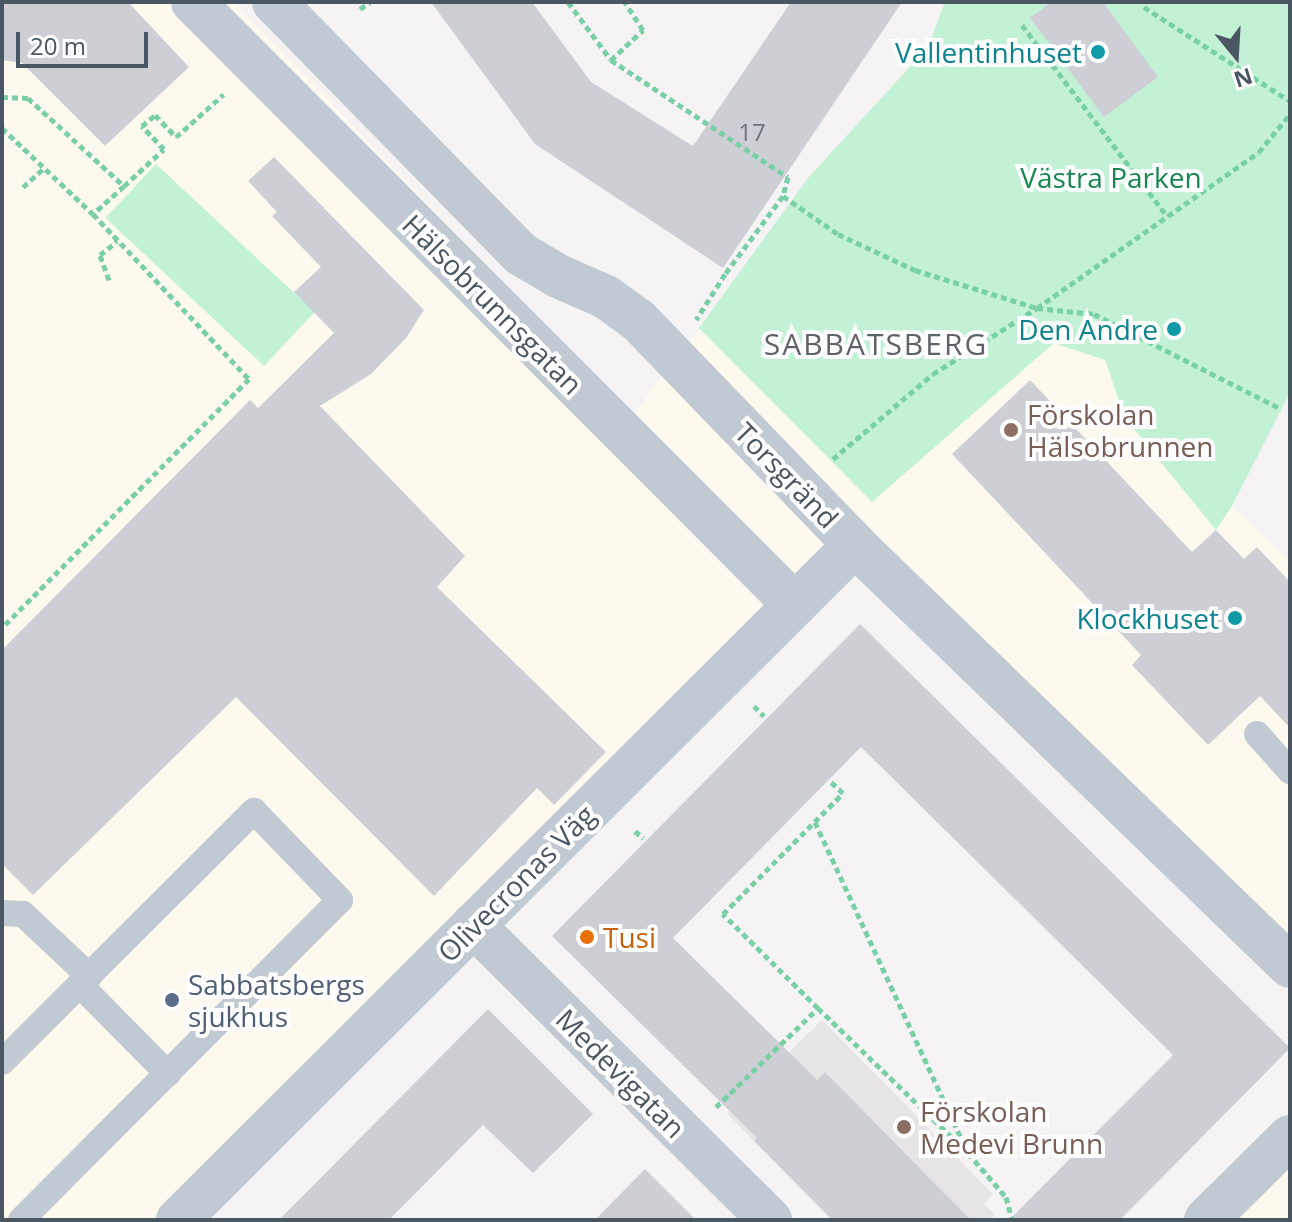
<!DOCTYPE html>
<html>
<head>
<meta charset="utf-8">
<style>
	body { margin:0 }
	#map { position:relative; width:1292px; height:1222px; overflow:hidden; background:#f5f3f3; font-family:"Open Sans",sans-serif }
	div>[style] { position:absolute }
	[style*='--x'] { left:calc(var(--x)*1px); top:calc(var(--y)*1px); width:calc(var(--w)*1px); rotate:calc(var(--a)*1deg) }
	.commercial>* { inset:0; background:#fdf9ef }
	.education>* { inset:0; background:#e6e4e5 }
	.green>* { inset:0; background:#c3f1d5; transform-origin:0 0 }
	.building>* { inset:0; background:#cdcfd5 }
	.path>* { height:5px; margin-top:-2.5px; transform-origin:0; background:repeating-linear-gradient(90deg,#7ad0a6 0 6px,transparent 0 10px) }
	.lane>* { height:26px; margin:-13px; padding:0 13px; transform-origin:13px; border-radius:13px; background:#c1cad2 }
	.street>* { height:44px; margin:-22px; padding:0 22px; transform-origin:22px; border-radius:22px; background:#c1cad2 }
	.dots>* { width:22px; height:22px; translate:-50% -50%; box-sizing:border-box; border:4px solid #fff; border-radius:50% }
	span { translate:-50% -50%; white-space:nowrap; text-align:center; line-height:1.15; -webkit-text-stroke:8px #fff; paint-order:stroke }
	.number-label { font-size:24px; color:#6b747e }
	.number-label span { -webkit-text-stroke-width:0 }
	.culture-label { font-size:28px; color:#0d838f }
	.right { translate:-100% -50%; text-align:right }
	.park-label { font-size:28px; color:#17864f }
	.street-label { font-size:28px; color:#4a5661 }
	.education-label { font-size:28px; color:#785e54 }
	.left { translate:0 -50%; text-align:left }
	.food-label { font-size:28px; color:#c56008 }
	.service-label { font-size:28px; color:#4e5e75 }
	.neighbourhood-label { font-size:30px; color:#5f6368; letter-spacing:2px }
	.frame { position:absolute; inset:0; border:4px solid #4a5661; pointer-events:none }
	.north { position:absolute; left:1196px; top:16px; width:80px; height:80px; -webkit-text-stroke:6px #fff; paint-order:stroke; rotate:162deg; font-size:22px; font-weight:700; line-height:32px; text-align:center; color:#4a5661 }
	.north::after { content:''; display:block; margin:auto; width:28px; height:36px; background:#4a5661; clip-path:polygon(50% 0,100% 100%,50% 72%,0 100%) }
	.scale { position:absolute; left:16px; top:32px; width:132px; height:36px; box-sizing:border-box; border:4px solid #4a5661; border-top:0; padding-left:10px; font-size:24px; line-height:28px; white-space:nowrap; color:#4a5661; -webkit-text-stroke:6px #fff; paint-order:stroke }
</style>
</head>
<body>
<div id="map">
	<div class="commercial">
		<i style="clip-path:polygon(2px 2px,233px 2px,633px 415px,699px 328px,872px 502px,1054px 343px,1105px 360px,1125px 418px,1215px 529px,1232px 506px,1290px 561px,1290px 961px,853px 542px,180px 1220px,2px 1220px)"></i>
		<i style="clip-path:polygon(1290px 1140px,1290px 1220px,1211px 1220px)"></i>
	</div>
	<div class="education">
		<i style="clip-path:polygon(822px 1020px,993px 1194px,984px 1204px,995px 1215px,990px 1220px,971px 1220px,825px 1072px,754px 1141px,727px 1113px)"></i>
	</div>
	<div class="green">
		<i style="clip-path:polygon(945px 2px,1290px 2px,1290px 392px,1232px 506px,1216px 530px,1125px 418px,1105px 360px,1054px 343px,872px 502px,699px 328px,808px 178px,928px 47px)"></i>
		<i style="left:156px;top:164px;width:217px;height:74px;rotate:43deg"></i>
	</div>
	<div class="building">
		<i style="clip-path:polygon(2px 2px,128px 2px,189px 67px,105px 146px,22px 63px,2px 60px)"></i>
		<i style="clip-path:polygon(431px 2px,532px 2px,591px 82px,693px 146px,791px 2px,902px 2px,723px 268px,535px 144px)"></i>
		<i style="clip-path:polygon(1051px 2px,1103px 2px,1158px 77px,1104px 117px,1030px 18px)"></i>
		<i style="clip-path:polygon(274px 157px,424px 310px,406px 338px,371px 374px,320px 406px,465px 556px,437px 587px,606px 752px,554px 805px,537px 788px,434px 896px,236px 697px,33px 895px,2px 864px,2px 650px,250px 400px,258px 408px,334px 333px,294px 292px,321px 267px,272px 216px,277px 212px,248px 181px)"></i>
		<i style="clip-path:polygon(1030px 380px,1192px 552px,1216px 530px,1244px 559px,1257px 547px,1290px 582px,1290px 728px,1260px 696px,1208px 745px,1132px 665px,1141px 655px,952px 454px)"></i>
		<i style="clip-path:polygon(860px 624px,1290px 1048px,1120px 1220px,1009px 1220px,1173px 1055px,861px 747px,673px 938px,817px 1080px,825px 1072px,971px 1220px,832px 1220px,754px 1141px,757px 1138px,552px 936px)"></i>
		<i style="clip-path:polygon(488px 1009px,593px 1114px,533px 1173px,483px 1125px,389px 1220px,279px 1220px)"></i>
		<i style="clip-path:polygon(645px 1169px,696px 1220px,595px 1220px)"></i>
	</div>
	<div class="path">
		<i style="--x:568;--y:2;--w:72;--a:53.4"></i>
		<i style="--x:611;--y:60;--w:212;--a:33.5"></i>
		<i style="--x:788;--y:177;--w:20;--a:105"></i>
		<i style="--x:783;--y:196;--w:97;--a:126.6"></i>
		<i style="--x:725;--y:274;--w:54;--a:122.2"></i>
		<i style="--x:1144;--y:7;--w:174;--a:32.8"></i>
		<i style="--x:360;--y:9;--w:12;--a:-35"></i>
		<i style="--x:1022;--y:25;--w:240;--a:52.8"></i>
		<i style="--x:611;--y:60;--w:44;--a:-43.2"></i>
		<i style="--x:643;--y:30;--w:33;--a:-123"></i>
		<i style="--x:2;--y:97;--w:26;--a:2"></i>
		<i style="--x:28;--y:98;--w:130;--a:42.5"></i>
		<i style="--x:124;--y:186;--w:42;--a:137.9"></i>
		<i style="--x:93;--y:214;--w:227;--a:46.6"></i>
		<i style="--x:249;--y:379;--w:351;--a:134.8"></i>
		<i style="--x:2;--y:128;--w:125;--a:43.4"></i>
		<i style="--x:124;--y:186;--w:54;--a:-42.8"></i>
		<i style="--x:164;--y:149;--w:32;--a:-134"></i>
		<i style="--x:142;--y:126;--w:17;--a:-40"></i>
		<i style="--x:155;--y:115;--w:30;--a:46"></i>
		<i style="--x:176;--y:137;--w:64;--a:-41.9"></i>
		<i style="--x:23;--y:187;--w:28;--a:-42"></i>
		<i style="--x:783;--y:196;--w:67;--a:34.6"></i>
		<i style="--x:838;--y:234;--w:85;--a:25.1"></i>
		<i style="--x:915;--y:270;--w:128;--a:17.3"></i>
		<i style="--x:1037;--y:308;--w:57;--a:6"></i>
		<i style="--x:1094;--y:314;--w:210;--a:26.9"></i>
		<i style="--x:109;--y:280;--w:27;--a:-110"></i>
		<i style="--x:100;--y:255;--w:22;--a:-39"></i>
		<i style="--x:833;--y:459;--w:131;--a:-40.4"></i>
		<i style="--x:933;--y:374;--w:123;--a:-32.4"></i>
		<i style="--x:1037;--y:308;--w:271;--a:-35.1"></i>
		<i style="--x:1259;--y:152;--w:49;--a:-50.8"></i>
		<i style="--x:754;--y:706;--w:14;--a:45"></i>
		<i style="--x:815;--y:822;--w:365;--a:65.2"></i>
		<i style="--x:968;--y:1153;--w:58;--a:49.2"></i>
		<i style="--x:1006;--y:1197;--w:24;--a:75"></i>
		<i style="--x:635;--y:831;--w:11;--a:41"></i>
		<i style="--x:818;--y:1008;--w:203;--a:44"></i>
		<i style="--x:716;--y:1107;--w:142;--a:-44.1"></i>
		<i style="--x:818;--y:1008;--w:134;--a:-135.3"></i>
		<i style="--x:723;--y:914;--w:170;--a:-45.2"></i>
		<i style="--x:843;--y:793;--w:16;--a:-137"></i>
	</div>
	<div class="lane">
		<i style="--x:1257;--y:734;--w:50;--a:48.3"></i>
		<i style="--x:2;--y:913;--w:21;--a:3"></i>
		<i style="--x:23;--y:914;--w:91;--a:43.2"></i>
		<i style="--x:80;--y:985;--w:125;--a:45.3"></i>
		<i style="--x:2;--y:1062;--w:356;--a:-44.9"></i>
		<i style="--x:254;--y:811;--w:124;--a:46"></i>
		<i style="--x:340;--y:900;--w:452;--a:134.9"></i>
	</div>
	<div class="street">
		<i style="--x:193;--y:2;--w:852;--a:45.05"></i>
		<i style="--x:274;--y:2;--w:353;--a:45.6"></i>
		<i style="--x:521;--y:254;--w:43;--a:30.7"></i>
		<i style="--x:558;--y:276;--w:52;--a:23.6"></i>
		<i style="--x:606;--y:297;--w:39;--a:36"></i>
		<i style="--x:638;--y:320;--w:313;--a:46"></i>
		<i style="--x:855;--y:545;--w:605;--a:44.06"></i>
		<i style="--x:473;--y:925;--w:419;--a:44.8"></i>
		<i style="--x:178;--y:1220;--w:956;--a:-44.92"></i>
		<i style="--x:1206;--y:1220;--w:118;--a:-44.7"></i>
	</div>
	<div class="dots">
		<i style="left:1098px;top:52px;background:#0f9aa8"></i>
		<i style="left:1174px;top:329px;background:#0f9aa8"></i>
		<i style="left:1011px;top:430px;background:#8d6e63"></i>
		<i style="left:1235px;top:618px;background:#0f9aa8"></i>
		<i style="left:587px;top:937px;background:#e8710a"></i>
		<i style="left:172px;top:1000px;background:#5c6f8a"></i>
		<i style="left:904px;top:1127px;background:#8d6e63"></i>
	</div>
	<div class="number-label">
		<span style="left:752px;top:132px">17</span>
	</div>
	<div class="culture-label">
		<span class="right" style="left:1082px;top:52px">Vallentinhuset</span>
		<span class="right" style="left:1158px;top:329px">Den Andre</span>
		<span class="right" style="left:1219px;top:618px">Klockhuset</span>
	</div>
	<div class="park-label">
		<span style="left:1111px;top:177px">Västra Parken</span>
	</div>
	<div class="street-label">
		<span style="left:493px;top:304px;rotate:45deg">Hälsobrunnsgatan</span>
		<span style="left:787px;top:475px;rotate:46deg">Torsgränd</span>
		<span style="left:516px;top:883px;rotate:-45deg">Olivecronas Väg</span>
		<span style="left:621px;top:1073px;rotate:45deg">Medevigatan</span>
	</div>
	<div class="education-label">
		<span class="left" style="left:1027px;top:430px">Förskolan<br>Hälsobrunnen</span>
		<span class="left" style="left:920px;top:1127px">Förskolan<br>Medevi Brunn</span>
	</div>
	<div class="food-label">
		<span class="left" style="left:603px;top:937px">Tusi</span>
	</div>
	<div class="service-label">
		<span class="left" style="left:188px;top:1000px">Sabbatsbergs<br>sjukhus</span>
	</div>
	<div class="neighbourhood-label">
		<span style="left:876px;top:344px">SABBATSBERG</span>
	</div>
	<div class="frame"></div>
	<div class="north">N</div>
	<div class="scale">20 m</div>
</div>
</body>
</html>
